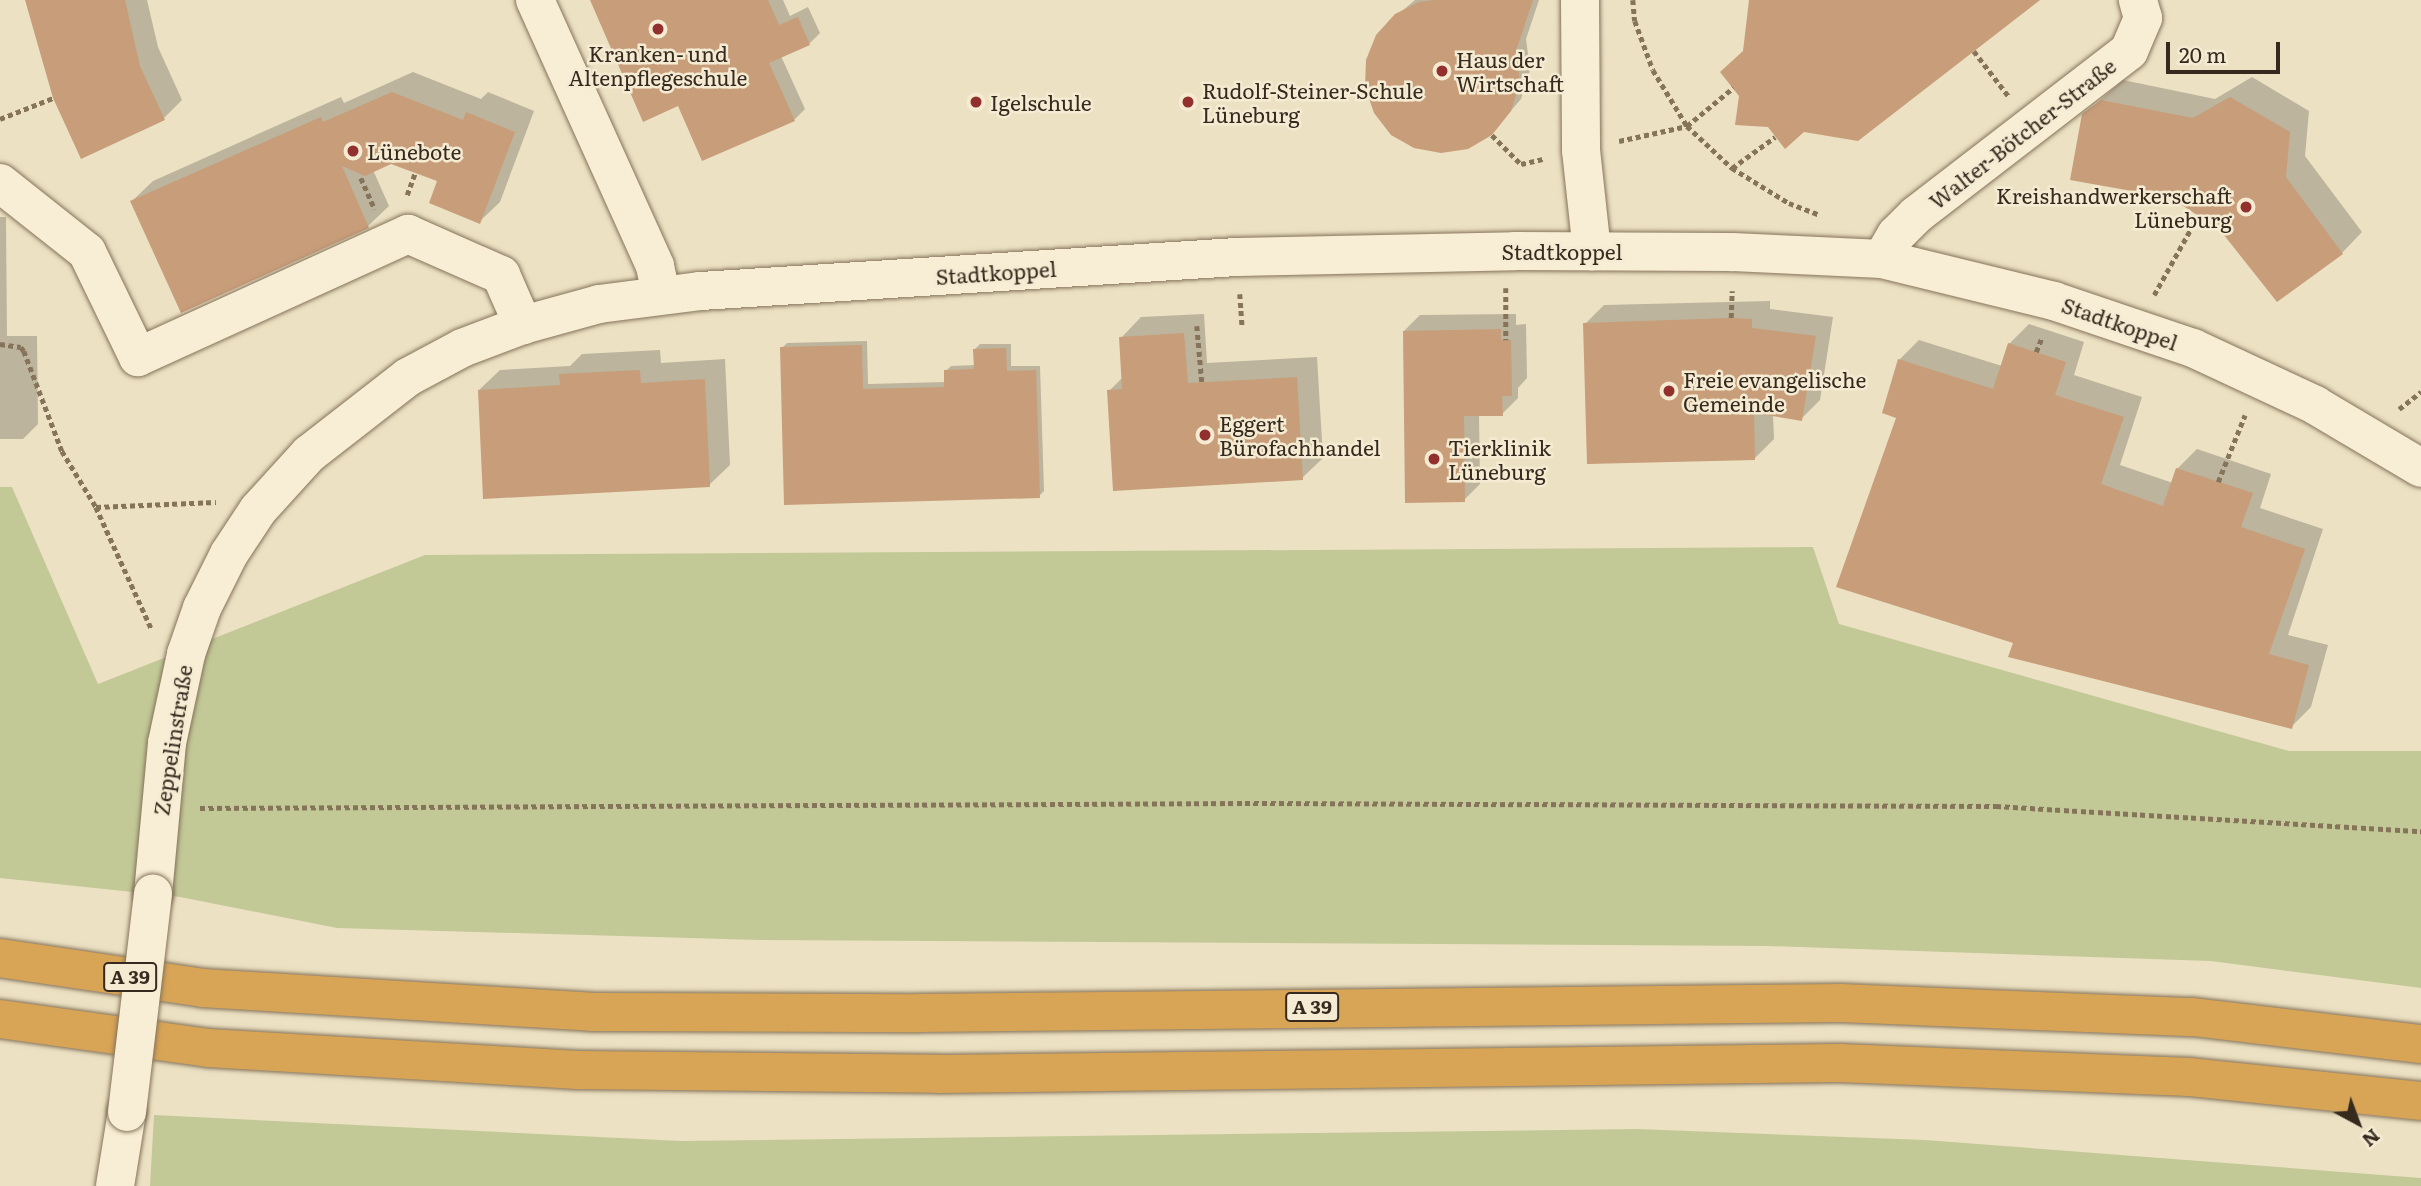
<!DOCTYPE html>
<html>
<head>
<meta charset="utf-8">
<style>
	body { margin:0 }
	#map { position:relative; width:2421px; height:1186px; overflow:hidden; background:#ece1c3; font-family:Literata,serif }
	div>[style] { position:absolute }
	[style*='--x'] { left:calc(var(--x)*1px); top:calc(var(--y)*1px); width:calc(var(--w)*1px); rotate:calc(var(--a)*1deg) }
	.green>* { inset:0; background:#c2c997 }
	.shadow>* { inset:0; background:#0003 }
	.building>* { inset:0; background:#c89d7a }
	.path>* { height:4.5px; margin-top:-2.25px; transform-origin:0; background:repeating-linear-gradient(90deg,#85735a 0 5px,transparent 0 8.5px) }
	.roads { filter:drop-shadow(0 0 2px #85735a) drop-shadow(0 0 2px #85735a) }
	.minor>* { height:38px; margin:-19px; padding:0 19px; transform-origin:19px; border-radius:19px; background:#f7eed5 }
	.highway>* { height:38px; margin:-19px; padding:0 19px; transform-origin:19px; border-radius:19px; background:#d8a456 }
	.bridges { filter:drop-shadow(0 0 2px #85735a) drop-shadow(0 0 2px #85735a) }
	.minor-bridge>* { height:38px; margin:-19px; padding:0 19px; transform-origin:19px; border-radius:19px; background:#f7eed5 }
	.dots>* { width:19px; height:19px; translate:-50% -50%; box-sizing:border-box; border:4px solid #f4ebd2; border-radius:50% }
	span { translate:-50% -50%; white-space:nowrap; text-align:center; line-height:1.15; -webkit-text-stroke:5px #f4ebd2; paint-order:stroke }
	.shield-label span { padding:2px 5px; background:#f4ebd2; border:2px solid; border-radius:5px; -webkit-text-stroke-width:0 }
	.shield-label { font-size:19px; color:#362a1e; font-weight:700 }
	.poi-label { font-size:21px; color:#362a1e }
	.left { translate:0 -50%; text-align:left }
	.right { translate:-100% -50%; text-align:right }
	.street-label { font-size:21px; color:#362a1e }
	.north { position:absolute; left:2323px; top:1088px; width:70px; height:70px; -webkit-text-stroke:5px #f4ebd2; paint-order:stroke; rotate:139deg; font-size:19px; font-weight:700; line-height:28px; text-align:center; color:#362a1e }
	.north::after { content:''; display:block; margin:auto; width:24px; height:32px; background:#362a1e; clip-path:polygon(50% 0,100% 100%,50% 72%,0 100%) }
	.scale { position:absolute; left:2166px; top:42px; width:114px; height:32px; box-sizing:border-box; border:4px solid #362a1e; border-top:0; padding-left:9px; font-size:21px; line-height:24px; white-space:nowrap; color:#362a1e; -webkit-text-stroke:5px #f4ebd2; paint-order:stroke }
</style>
</head>
<body>
<div id="map">
	<div class="green">
		<i style="clip-path:polygon(0 487px,12px 487px,98px 684px,425px 555px,1813px 547px,1839px 624px,2289px 751px,2421px 751px,2421px 988px,2211px 961px,1767px 946px,759px 940px,337px 928px,180px 897px,0 878px)"></i>
		<i style="clip-path:polygon(154px 1115px,681px 1141px,1637px 1129px,1925px 1140px,2421px 1178px,2421px 1186px,150px 1186px)"></i>
	</div>
	<div class="shadow">
		<i style="clip-path:polygon(27px 0,147px 0,158px 47px,182px 100px,164px 118px)"></i>
		<i style="clip-path:polygon(592px 0,783px 0,790px 16px,808px 7px,820px 33px,809px 44px,781px 56px,805px 109px,794px 120px,679px 104px)"></i>
		<i style="clip-path:polygon(1415px 0,1539px 0,1526px 39px,1530px 70px,1521px 99px,1491px 134px,1396px 16px)"></i>
		<i style="clip-path:polygon(413px 72px,481px 99px,488px 92px,534px 111px,500px 202px,479px 222px,440px 180px,391px 162px,373px 170px,389px 206px,368px 226px,132px 201px,153px 181px,341px 97px,344px 103px)"></i>
		<i style="clip-path:polygon(2252px 77px,2309px 111px,2305px 156px,2362px 232px,2342px 253px,2221px 229px,2084px 115px,2123px 80px,2215px 99px)"></i>
		<i style="clip-path:polygon(0 217px,6px 217px,7px 336px,37px 336px,38px 424px,23px 439px,0 439px)"></i>
		<i style="clip-path:polygon(1770px 301px,1770px 309px,1833px 317px,1820px 400px,1801px 419px,1773px 414px,1774px 439px,1755px 458px,1585px 324px,1604px 305px)"></i>
		<i style="clip-path:polygon(1204px 314px,1207px 363px,1317px 357px,1323px 458px,1302px 478px,1109px 391px,1123px 377px,1121px 338px,1141px 317px)"></i>
		<i style="clip-path:polygon(1516px 314px,1516px 325px,1526px 324px,1527px 378px,1518px 388px,1518px 398px,1502px 414px,1479px 414px,1480px 484px,1464px 500px,1404px 331px,1420px 315px)"></i>
		<i style="clip-path:polygon(2029px 324px,2084px 342px,2074px 375px,2142px 397px,2120px 465px,2173px 483px,2177px 469px,2197px 449px,2271px 474px,2260px 508px,2323px 529px,2288px 635px,2328px 645px,2311px 707px,2291px 727px,2015px 642px,1898px 417px,1899px 360px,1919px 340px,2002px 366px,2009px 344px)"></i>
		<i style="clip-path:polygon(867px 341px,868px 384px,946px 382px,946px 371px,951px 366px,976px 365px,975px 349px,980px 344px,1011px 344px,1011px 366px,1040px 366px,1044px 491px,1039px 496px,782px 348px,787px 343px)"></i>
		<i style="clip-path:polygon(660px 350px,661px 363px,725px 359px,730px 465px,709px 485px,479px 390px,500px 370px,570px 366px,582px 354px)"></i>
	</div>
	<div class="building">
		<i style="clip-path:polygon(25px 0,125px 0,140px 66px,165px 120px,81px 159px,53px 98px)"></i>
		<i style="clip-path:polygon(590px 0,768px 0,779px 25px,798px 17px,810px 45px,769px 63px,795px 121px,702px 161px,678px 106px,643px 122px)"></i>
		<i style="clip-path:polygon(1434px 0,1533px 0,1516px 51px,1520px 82px,1511px 111px,1492px 135px,1468px 149px,1441px 153px,1414px 148px,1391px 135px,1374px 113px,1365px 87px,1366px 60px,1376px 35px,1395px 14px,1419px 2px)"></i>
		<i style="clip-path:polygon(1749px 0,2040px 0,1858px 141px,1804px 132px,1785px 149px,1768px 127px,1735px 125px,1739px 96px,1720px 72px,1743px 51px)"></i>
		<i style="clip-path:polygon(392px 92px,463px 120px,466px 112px,515px 132px,480px 224px,429px 203px,437px 181px,391px 164px,365px 176px,342px 166px,369px 228px,181px 313px,130px 201px,321px 117px,323px 122px)"></i>
		<i style="clip-path:polygon(2230px 97px,2290px 132px,2286px 177px,2343px 254px,2277px 302px,2220px 230px,2171px 198px,2070px 180px,2082px 114px,2101px 100px,2193px 118px)"></i>
		<i style="clip-path:polygon(1731px 318px,1752px 319px,1752px 328px,1816px 336px,1802px 421px,1754px 413px,1755px 460px,1587px 464px,1583px 323px)"></i>
		<i style="clip-path:polygon(1501px 329px,1501px 340px,1511px 340px,1512px 396px,1502px 396px,1503px 416px,1464px 416px,1465px 502px,1405px 503px,1403px 331px)"></i>
		<i style="clip-path:polygon(1184px 333px,1188px 383px,1297px 377px,1303px 480px,1113px 491px,1107px 390px,1122px 389px,1119px 337px)"></i>
		<i style="clip-path:polygon(2008px 343px,2066px 362px,2055px 395px,2124px 417px,2101px 484px,2163px 506px,2176px 468px,2253px 493px,2241px 527px,2305px 549px,2269px 654px,2309px 665px,2292px 729px,2008px 657px,2013px 643px,1836px 587px,1896px 418px,1882px 413px,1898px 359px,1993px 389px)"></i>
		<i style="clip-path:polygon(862px 345px,863px 389px,944px 387px,944px 370px,974px 369px,973px 349px,1006px 348px,1007px 371px,1036px 370px,1040px 498px,784px 505px,780px 347px)"></i>
		<i style="clip-path:polygon(640px 370px,641px 383px,705px 379px,710px 487px,483px 499px,478px 390px,560px 385px,559px 374px)"></i>
	</div>
	<div class="path">
		<i style="--x:1633;--y:0;--w:21;--a:85"></i>
		<i style="--x:1635;--y:21;--w:52;--a:69.8"></i>
		<i style="--x:1653;--y:70;--w:66;--a:58.7"></i>
		<i style="--x:1687;--y:126;--w:62;--a:43"></i>
		<i style="--x:1732;--y:168;--w:67;--a:31.6"></i>
		<i style="--x:1789;--y:203;--w:33;--a:21"></i>
		<i style="--x:1974;--y:51;--w:59;--a:52.5"></i>
		<i style="--x:0;--y:119;--w:57;--a:-21.6"></i>
		<i style="--x:1492;--y:135;--w:41;--a:45"></i>
		<i style="--x:1521;--y:164;--w:23;--a:-13"></i>
		<i style="--x:1619;--y:141;--w:70;--a:-12.4"></i>
		<i style="--x:1687;--y:126;--w:60;--a:-39.6"></i>
		<i style="--x:1732;--y:168;--w:53;--a:-35.8"></i>
		<i style="--x:361;--y:178;--w:34;--a:66"></i>
		<i style="--x:407;--y:195;--w:23;--a:-70"></i>
		<i style="--x:1506;--y:288;--w:52;--a:90"></i>
		<i style="--x:1240;--y:294;--w:31;--a:86"></i>
		<i style="--x:2154;--y:295;--w:90;--a:-60.9"></i>
		<i style="--x:1731;--y:318;--w:27;--a:-88"></i>
		<i style="--x:1197;--y:326;--w:56;--a:84.9"></i>
		<i style="--x:0;--y:344;--w:21;--a:8"></i>
		<i style="--x:21;--y:347;--w:5;--a:53"></i>
		<i style="--x:24;--y:351;--w:107;--a:69.2"></i>
		<i style="--x:62;--y:451;--w:66;--a:58.7"></i>
		<i style="--x:96;--y:507;--w:135;--a:65.5"></i>
		<i style="--x:2036;--y:352;--w:16;--a:-68"></i>
		<i style="--x:2399;--y:409;--w:28;--a:-38"></i>
		<i style="--x:2218;--y:482;--w:72;--a:-68.1"></i>
		<i style="--x:96;--y:507;--w:120;--a:-2.4"></i>
		<i style="--x:200;--y:808;--w:1045;--a:-0.27"></i>
		<i style="--x:1245;--y:803;--w:751;--a:0.23"></i>
		<i style="--x:1996;--y:806;--w:426;--a:3.4"></i>
	</div>
	<div class="roads">
		<div class="minor">
			<i style="--x:535;--y:0;--w:292;--a:65.7"></i>
			<i style="--x:655;--y:266;--w:30;--a:78"></i>
			<i style="--x:1580;--y:0;--w:150;--a:89.6"></i>
			<i style="--x:1581;--y:150;--w:102;--a:83.8"></i>
			<i style="--x:0;--y:183;--w:111;--a:38.4"></i>
			<i style="--x:87;--y:252;--w:117;--a:64.1"></i>
			<i style="--x:138;--y:357;--w:297;--a:-24.5"></i>
			<i style="--x:408;--y:234;--w:102;--a:23.8"></i>
			<i style="--x:501;--y:275;--w:55;--a:66.3"></i>
			<i style="--x:1882;--y:259;--w:28;--a:-60"></i>
			<i style="--x:1896;--y:235;--w:28;--a:-45"></i>
			<i style="--x:1916;--y:215;--w:269;--a:-37.6"></i>
			<i style="--x:2129;--y:51;--w:36;--a:-67"></i>
			<i style="--x:2143;--y:18;--w:19;--a:-106"></i>
			<i style="--x:153;--y:894;--w:152;--a:-84.7"></i>
			<i style="--x:167;--y:743;--w:91;--a:-77.9"></i>
			<i style="--x:186;--y:654;--w:49;--a:-70.8"></i>
			<i style="--x:202;--y:608;--w:60;--a:-63.4"></i>
			<i style="--x:229;--y:554;--w:53;--a:-56.6"></i>
			<i style="--x:258;--y:510;--w:76;--a:-47.7"></i>
			<i style="--x:309;--y:454;--w:125;--a:-37.9"></i>
			<i style="--x:408;--y:377;--w:61;--a:-28.2"></i>
			<i style="--x:462;--y:348;--w:65;--a:-20.7"></i>
			<i style="--x:523;--y:325;--w:79;--a:-15.4"></i>
			<i style="--x:599;--y:304;--w:103;--a:-7.3"></i>
			<i style="--x:701;--y:291;--w:537;--a:-3.63"></i>
			<i style="--x:1237;--y:257;--w:278;--a:-1.2"></i>
			<i style="--x:1515;--y:251;--w:218;--a:0.3"></i>
			<i style="--x:1733;--y:252;--w:149;--a:2.7"></i>
			<i style="--x:1882;--y:259;--w:177;--a:13.7"></i>
			<i style="--x:2054;--y:301;--w:147;--a:18.7"></i>
			<i style="--x:2193;--y:348;--w:135;--a:25"></i>
			<i style="--x:2315;--y:405;--w:123;--a:30.7"></i>
			<i style="--x:115;--y:1186;--w:75;--a:-80.8"></i>
		</div>
		<div class="highway">
			<i style="--x:0;--y:958;--w:204;--a:8.4"></i>
			<i style="--x:202;--y:988;--w:390;--a:3.5"></i>
			<i style="--x:591;--y:1012;--w:328;--a:0.2"></i>
			<i style="--x:919;--y:1013;--w:921;--a:-0.62"></i>
			<i style="--x:1840;--y:1003;--w:353;--a:2.3"></i>
			<i style="--x:2193;--y:1017;--w:230;--a:6.8"></i>
			<i style="--x:0;--y:1019;--w:210;--a:7.9"></i>
			<i style="--x:208;--y:1048;--w:370;--a:3.4"></i>
			<i style="--x:577;--y:1070;--w:362;--a:0.6"></i>
			<i style="--x:939;--y:1074;--w:900;--a:-0.7"></i>
			<i style="--x:1839;--y:1063;--w:351;--a:2.3"></i>
			<i style="--x:2190;--y:1077;--w:232;--a:5.9"></i>
		</div>
	</div>
	<div class="bridges">
		<div class="minor-bridge">
			<i style="--x:127;--y:1112;--w:220;--a:-83.2"></i>
		</div>
	</div>
	<div class="dots">
		<i style="left:658px;top:29px;background:#91302d"></i>
		<i style="left:1442px;top:71px;background:#91302d"></i>
		<i style="left:976px;top:102px;background:#91302d"></i>
		<i style="left:1188px;top:102px;background:#91302d"></i>
		<i style="left:353px;top:151px;background:#91302d"></i>
		<i style="left:2246px;top:207px;background:#91302d"></i>
		<i style="left:1669px;top:391px;background:#91302d"></i>
		<i style="left:1205px;top:435px;background:#91302d"></i>
		<i style="left:1434px;top:459px;background:#91302d"></i>
	</div>
	<div class="shield-label">
		<span style="left:130px;top:977px">A 39</span>
		<span style="left:1312px;top:1007px">A 39</span>
	</div>
	<div class="poi-label">
		<span style="left:658px;top:65px">Kranken- und<br>Altenpflegeschule</span>
		<span class="left" style="left:1456px;top:71px">Haus der<br>Wirtschaft</span>
		<span class="left" style="left:1202px;top:102px">Rudolf-Steiner-Schule<br>Lüneburg</span>
		<span class="left" style="left:990px;top:102px">Igelschule</span>
		<span class="left" style="left:367px;top:151px">Lünebote</span>
		<span class="right" style="left:2232px;top:207px">Kreishandwerkerschaft<br>Lüneburg</span>
		<span class="left" style="left:1683px;top:391px">Freie evangelische<br>Gemeinde</span>
		<span class="left" style="left:1219px;top:435px">Eggert<br>Bürofachhandel</span>
		<span class="left" style="left:1448px;top:459px">Tierklinik<br>Lüneburg</span>
	</div>
	<div class="street-label">
		<span style="left:2022px;top:133px;rotate:-38deg">Walter-Bötcher-Straße</span>
		<span style="left:1562px;top:251px">Stadtkoppel</span>
		<span style="left:996px;top:272px;rotate:-4deg">Stadtkoppel</span>
		<span style="left:2120px;top:323px;rotate:19deg">Stadtkoppel</span>
		<span style="left:172px;top:740px;rotate:-81deg">Zeppelinstraße</span>
	</div>
	<div class="north">N</div>
	<div class="scale">20 m</div>
</div>
</body>
</html>
